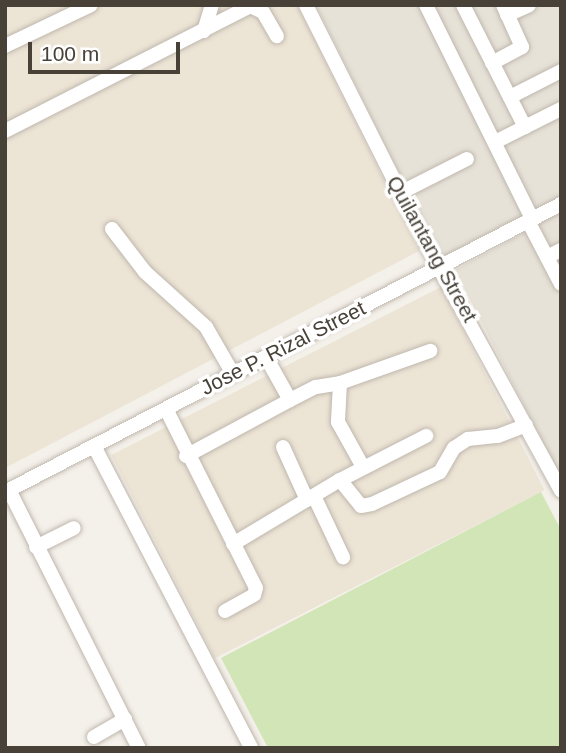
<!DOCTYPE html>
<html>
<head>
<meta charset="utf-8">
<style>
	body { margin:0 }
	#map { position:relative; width:566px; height:753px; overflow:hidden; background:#f4f0ea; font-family:Helvetica,sans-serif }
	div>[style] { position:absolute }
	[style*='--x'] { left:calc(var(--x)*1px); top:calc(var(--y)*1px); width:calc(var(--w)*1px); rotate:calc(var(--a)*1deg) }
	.residential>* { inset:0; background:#e7e2d8 }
	.education>* { inset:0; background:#ece4d5; transform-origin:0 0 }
	.green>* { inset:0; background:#d2e5b6 }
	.roads { filter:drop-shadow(0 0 2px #bfb7ad) drop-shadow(0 0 2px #bfb7ad) }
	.minor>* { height:14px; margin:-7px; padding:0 7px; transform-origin:7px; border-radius:7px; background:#fff }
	span { translate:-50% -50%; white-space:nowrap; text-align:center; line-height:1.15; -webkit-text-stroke:7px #fff; paint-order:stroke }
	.street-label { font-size:21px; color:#474138 }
	.frame { position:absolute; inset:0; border:7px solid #474138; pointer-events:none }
	.scale { position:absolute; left:28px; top:42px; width:152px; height:32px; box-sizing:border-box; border:4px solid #474138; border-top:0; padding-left:9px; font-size:21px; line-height:24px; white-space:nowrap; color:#474138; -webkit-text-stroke:5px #fff; paint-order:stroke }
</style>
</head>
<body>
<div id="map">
	<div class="residential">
		<i style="clip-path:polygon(316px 5px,561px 5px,561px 196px,441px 258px)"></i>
		<i style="clip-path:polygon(561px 212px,561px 269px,538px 224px)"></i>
		<i style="clip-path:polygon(530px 230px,561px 292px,561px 478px,455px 270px)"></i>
	</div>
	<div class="education">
		<i style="clip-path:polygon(5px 5px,297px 5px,419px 251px,5px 468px)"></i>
		<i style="left:441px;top:287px;width:228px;height:370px;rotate:63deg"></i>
	</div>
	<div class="green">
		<i style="clip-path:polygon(541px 492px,561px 530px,561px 748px,268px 748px,221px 658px)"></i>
	</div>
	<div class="roads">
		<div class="minor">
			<i style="--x:306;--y:5;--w:270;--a:63.3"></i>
			<i style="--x:427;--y:246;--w:279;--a:61.3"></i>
			<i style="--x:426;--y:5;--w:239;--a:63.6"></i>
			<i style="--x:463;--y:5;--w:137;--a:63.1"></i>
			<i style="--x:507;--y:15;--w:24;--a:-24"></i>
			<i style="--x:204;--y:31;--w:27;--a:-73"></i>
			<i style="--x:5;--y:46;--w:95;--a:-25.5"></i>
			<i style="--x:492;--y:63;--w:34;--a:-28"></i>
			<i style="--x:522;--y:47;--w:46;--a:-114.3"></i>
			<i style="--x:510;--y:97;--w:57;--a:-27"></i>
			<i style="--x:5;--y:131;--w:275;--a:-27"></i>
			<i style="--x:250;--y:6;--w:14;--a:25"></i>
			<i style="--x:263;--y:12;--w:28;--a:60"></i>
			<i style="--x:495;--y:142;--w:74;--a:-26.6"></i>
			<i style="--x:400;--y:193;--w:75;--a:-26.9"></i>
			<i style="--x:528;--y:221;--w:71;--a:62.4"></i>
			<i style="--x:112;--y:229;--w:54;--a:52.5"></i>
			<i style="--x:145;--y:272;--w:82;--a:42"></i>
			<i style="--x:206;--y:327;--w:54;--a:60.1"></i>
			<i style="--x:547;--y:257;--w:16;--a:-27"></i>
			<i style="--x:340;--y:383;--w:39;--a:93"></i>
			<i style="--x:338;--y:422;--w:51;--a:60.9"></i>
			<i style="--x:290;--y:400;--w:29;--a:-27"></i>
			<i style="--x:316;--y:387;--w:24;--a:-9"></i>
			<i style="--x:340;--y:383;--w:96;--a:-19.6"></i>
			<i style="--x:166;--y:409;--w:200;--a:63.3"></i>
			<i style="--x:256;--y:588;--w:7;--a:106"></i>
			<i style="--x:254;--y:595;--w:33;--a:151"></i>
			<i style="--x:94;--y:446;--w:340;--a:62.5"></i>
			<i style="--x:283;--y:447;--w:58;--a:65.6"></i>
			<i style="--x:186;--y:456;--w:118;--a:-28.3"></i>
			<i style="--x:290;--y:400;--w:49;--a:-119.2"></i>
			<i style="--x:340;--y:480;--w:33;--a:51"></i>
			<i style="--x:361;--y:506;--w:11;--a:-10"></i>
			<i style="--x:372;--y:504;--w:75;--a:-25.2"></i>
			<i style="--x:440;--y:472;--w:28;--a:-60"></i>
			<i style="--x:454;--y:448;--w:17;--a:-33"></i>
			<i style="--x:468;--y:439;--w:30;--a:-6"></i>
			<i style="--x:498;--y:436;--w:30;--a:-21"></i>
			<i style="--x:9;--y:490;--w:289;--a:63.3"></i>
			<i style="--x:5;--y:492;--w:626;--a:-27.38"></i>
			<i style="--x:314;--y:496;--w:68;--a:64.6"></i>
			<i style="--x:233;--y:544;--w:125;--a:-30.9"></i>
			<i style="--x:340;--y:480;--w:97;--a:-27.1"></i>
			<i style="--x:36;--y:547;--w:42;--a:-26.6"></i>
			<i style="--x:94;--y:737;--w:36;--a:-30"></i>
		</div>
	</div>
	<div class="street-label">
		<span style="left:432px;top:249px;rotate:61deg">Quilantang Street</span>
		<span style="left:283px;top:348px;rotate:-27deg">Jose P. Rizal Street</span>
	</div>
	<div class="frame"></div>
	<div class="scale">100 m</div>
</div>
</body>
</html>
